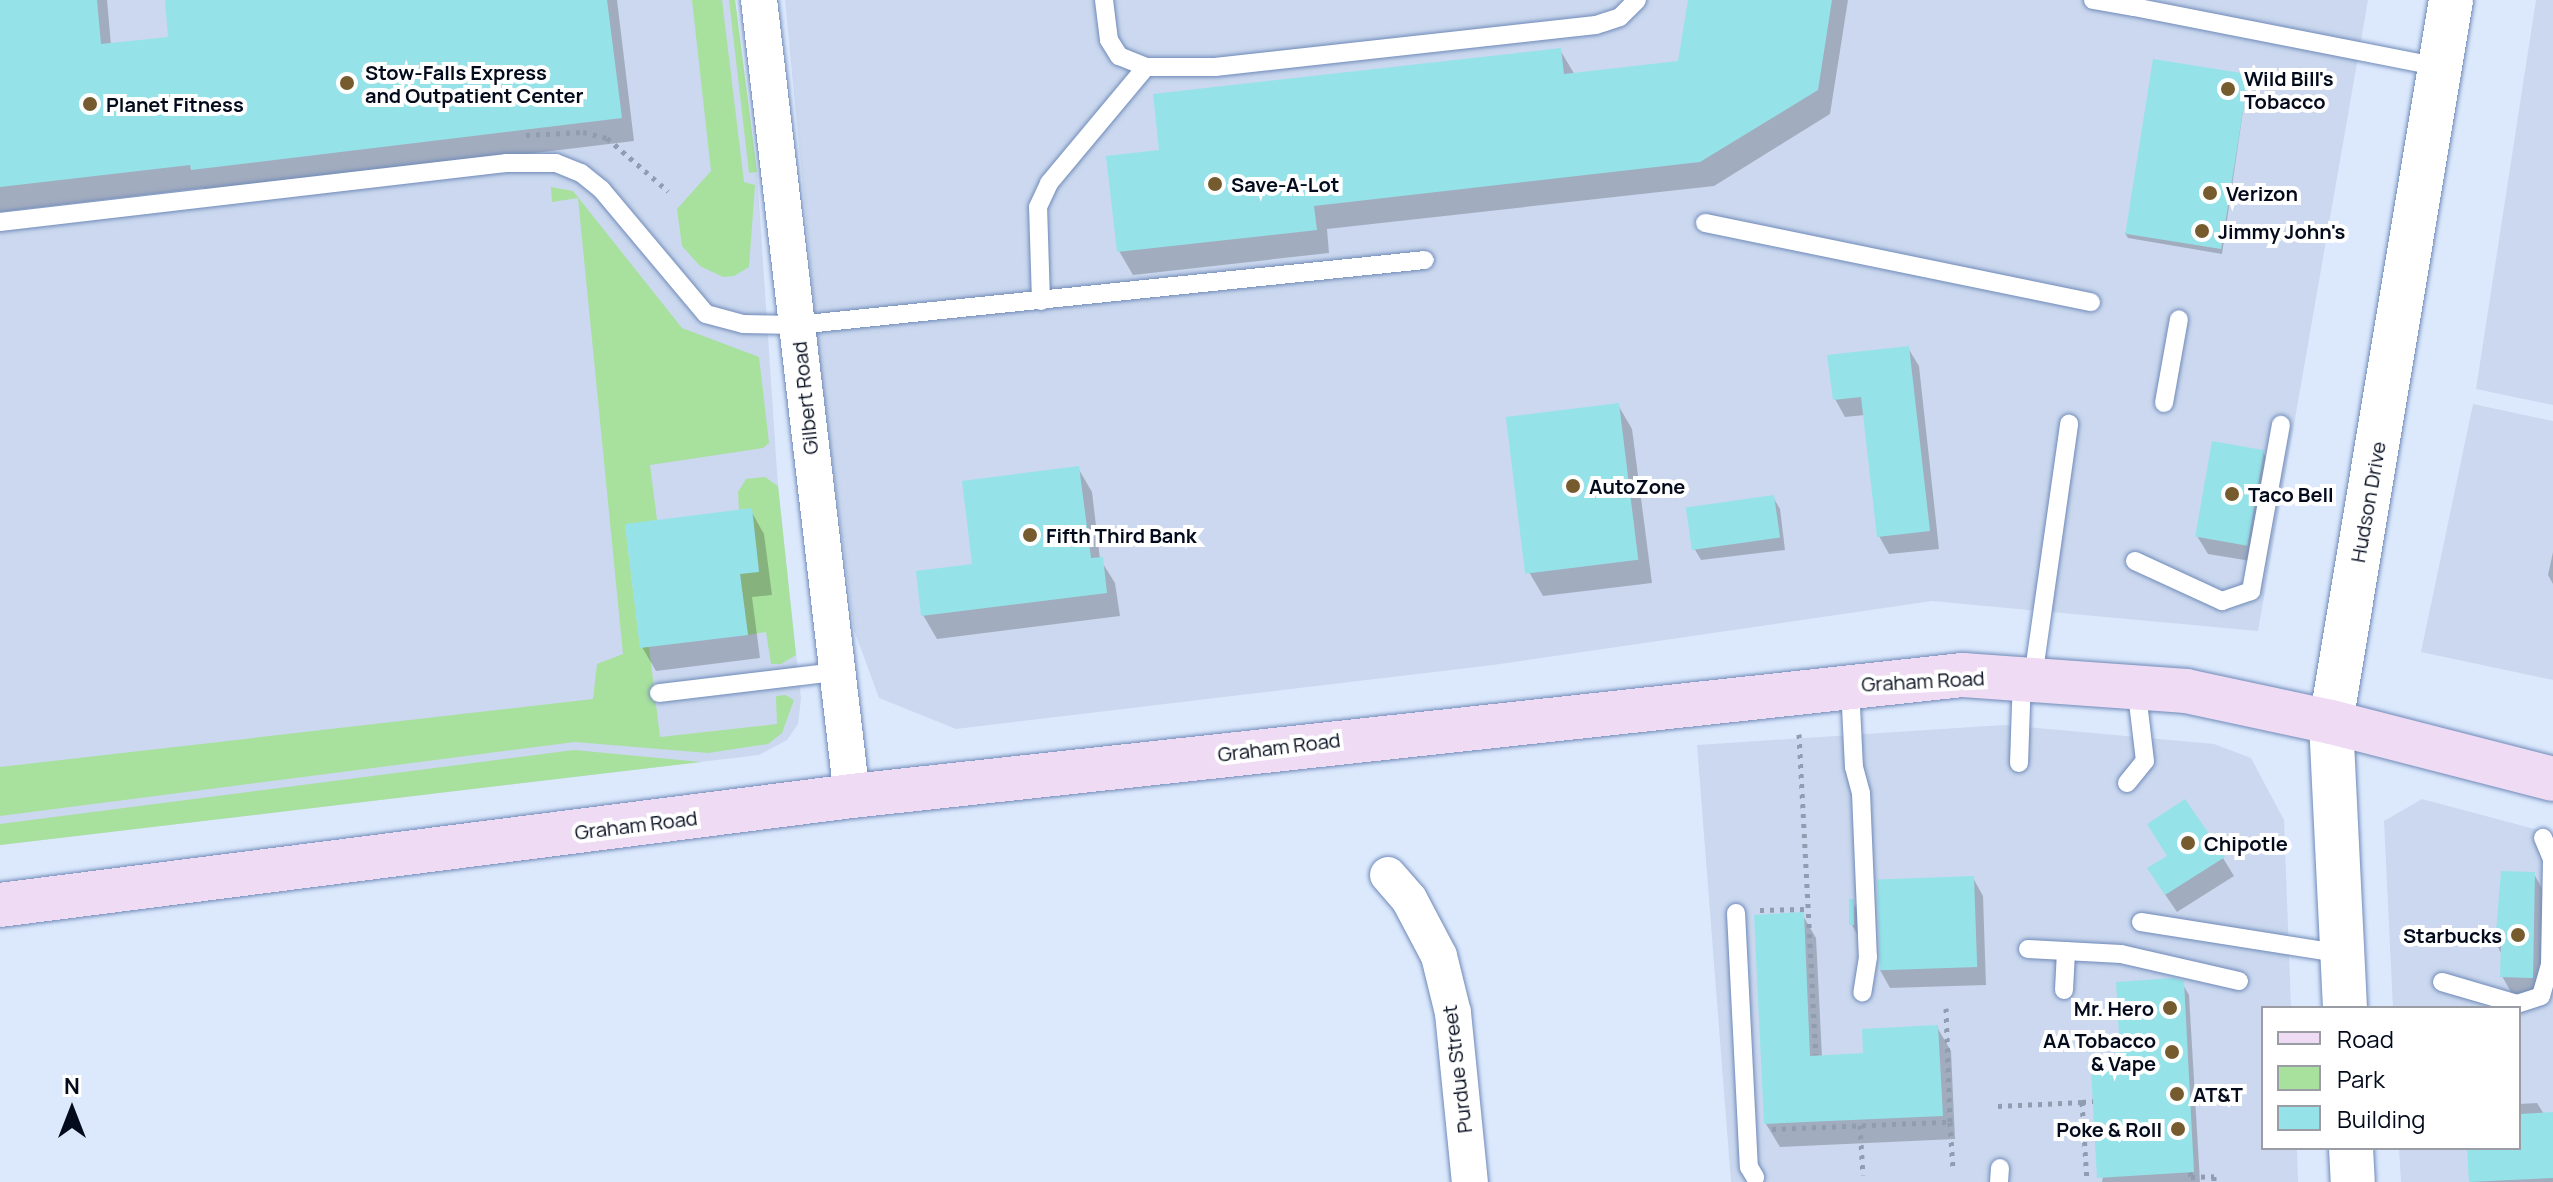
<!DOCTYPE html>
<html>
<head>
<meta charset="utf-8">
<style>
	body { margin:0 }
	#map { position:relative; width:2553px; height:1182px; overflow:hidden; background:#dce9fd; font-family:Manrope,sans-serif }
	div>[style] { position:absolute }
	[style*='--x'] { left:calc(var(--x)*1px); top:calc(var(--y)*1px); width:calc(var(--w)*1px); rotate:calc(var(--a)*1deg) }
	.built>* { inset:0; background:#cbd8ef }
	.green>* { inset:0; background:#a8e09d }
	.shadow>* { inset:0; background:#0003 }
	.building>* { inset:0; background:#95e3e8; transform-origin:0 0 }
	.path>* { height:5px; margin-top:-2.5px; transform-origin:0; background:repeating-linear-gradient(90deg,#909caf 0 4px,transparent 0 10px) }
	.roads { filter:drop-shadow(0 0 2px #6f8ab8) drop-shadow(0 0 2px #6f8ab8) }
	.service>* { height:18px; margin:-9px; padding:0 9px; transform-origin:9px; border-radius:9px; background:#fff }
	.minor>* { height:36px; margin:-18px; padding:0 18px; transform-origin:18px; border-radius:18px; background:#fff }
	.tertiary>* { height:44px; margin:-22px; padding:0 22px; transform-origin:22px; border-radius:22px; background:#fff }
	.secondary>* { height:44px; margin:-22px; padding:0 22px; transform-origin:22px; border-radius:22px; background:#efdbf3 }
	.dots>* { width:22px; height:22px; translate:-50% -50%; box-sizing:border-box; border:4px solid #fff; border-radius:50% }
	span { translate:-50% -50%; white-space:nowrap; text-align:center; line-height:1.15; -webkit-text-stroke:8px #fff; paint-order:stroke }
	.poi-label { font-size:20px; color:#030b1c; font-weight:700 }
	.left { translate:0 -50%; text-align:left }
	.right { translate:-100% -50%; text-align:right }
	.street-label { font-size:20px; color:#030b1c }
	.legend { position:absolute; left:2261px; top:1006px; width:260px; height:144px; box-sizing:border-box; background:#fff; border:2px solid #9a9da4; margin:0; padding:10px 14px; list-style:none; font-size:24px; color:#030b1c }
	.legend li { display:flex; align-items:center; gap:16px; height:40px }
	.legend b { width:40px; border:2px solid #9a9da4 }
	.north { position:absolute; left:32px; top:1070px; width:80px; height:80px; -webkit-text-stroke:6px #fff; paint-order:stroke; rotate:0deg; font-size:22px; font-weight:700; line-height:32px; text-align:center; color:#030b1c }
	.north::after { content:''; display:block; margin:auto; width:28px; height:36px; background:#030b1c; clip-path:polygon(50% 0,100% 100%,50% 72%,0 100%) }
</style>
</head>
<body>
<div id="map">
	<div class="built">
		<i style="clip-path:polygon(0 0,735px 0,757px 172px,778px 486px,801px 699px,798px 724px,787px 740px,759px 755px,0 845px)"></i>
		<i style="clip-path:polygon(785px 0,2368px 0,2258px 631px,1932px 601px,1493px 665px,956px 729px,879px 698px,854px 630px,820px 367px)"></i>
		<i style="clip-path:polygon(2536px 0,2553px 0,2553px 405px,2476px 389px)"></i>
		<i style="clip-path:polygon(2473px 404px,2553px 421px,2553px 680px,2421px 652px)"></i>
		<i style="clip-path:polygon(2003px 725px,2214px 744px,2251px 758px,2284px 820px,2291px 1008px,2263px 1008px,2263px 1148px,2297px 1148px,2298px 1182px,1731px 1182px,1697px 745px)"></i>
		<i style="clip-path:polygon(2422px 799px,2553px 834px,2553px 1182px,2401px 1182px,2399px 1148px,2519px 1148px,2519px 1008px,2393px 1008px,2384px 821px)"></i>
	</div>
	<div class="green">
		<i style="clip-path:polygon(692px 0,722px 0,744px 182px,755px 185px,749px 267px,734px 276px,723px 277px,700px 266px,682px 246px,677px 209px,711px 171px)"></i>
		<i style="clip-path:polygon(729px 0,735px 0,757px 172px,749px 173px)"></i>
		<i style="clip-path:polygon(551px 187px,573px 191px,682px 328px,759px 357px,769px 443px,763px 448px,650px 465px,657px 520px,625px 525px,640px 647px,649px 647px,660px 737px,777px 724px,776px 696px,785px 695px,794px 700px,782px 733px,768px 744px,708px 753px,575px 742px,0 816px,0 767px,593px 699px,597px 664px,623px 654px,578px 198px,552px 202px)"></i>
		<i style="clip-path:polygon(765px 477px,778px 486px,796px 655px,781px 664px,771px 664px,766px 632px,748px 635px,740px 574px,759px 571px,752px 509px,739px 510px,738px 492px,746px 479px)"></i>
		<i style="clip-path:polygon(574px 750px,701px 762px,0 845px,0 824px)"></i>
	</div>
	<div class="shadow">
		<i style="clip-path:polygon(0 0,107px 0,111px 45px,171px 39px,167px 0,617px 0,634px 141px,206px 193px,203px 188px,0 212px)"></i>
		<i style="clip-path:polygon(1690px 0,1848px 0,1830px 114px,1714px 186px,1327px 229px,1329px 253px,1133px 275px,1119px 251px,1162px 152px,1560px 50px,1575px 75px,1680px 63px)"></i>
		<i style="clip-path:polygon(2248px 77px,2222px 254px,2128px 238px,2125px 233px)"></i>
		<i style="clip-path:polygon(1908px 348px,1919px 366px,1939px 549px,1889px 554px,1879px 536px,1865px 415px,1845px 417px,1835px 399px)"></i>
		<i style="clip-path:polygon(1618px 405px,1632px 429px,1652px 583px,1543px 596px,1529px 572px)"></i>
		<i style="clip-path:polygon(2263px 452px,2273px 470px,2257px 562px,2208px 554px,2197px 536px)"></i>
		<i style="clip-path:polygon(1078px 468px,1092px 492px,1100px 559px,1115px 583px,1120px 616px,937px 639px,923px 615px)"></i>
		<i style="clip-path:polygon(1773px 497px,1780px 509px,1785px 550px,1701px 560px,1694px 548px)"></i>
		<i style="clip-path:polygon(751px 511px,764px 534px,772px 595px,752px 597px,760px 658px,656px 671px,642px 647px)"></i>
		<i style="clip-path:polygon(2553px 552px,2553px 584px,2548px 575px)"></i>
		<i style="clip-path:polygon(2223px 858px,2234px 876px,2177px 912px,2160px 887px)"></i>
		<i style="clip-path:polygon(2534px 874px,2544px 892px,2543px 995px,2512px 994px,2502px 976px,2502px 955px,2497px 945px)"></i>
		<i style="clip-path:polygon(1973px 878px,1983px 896px,1986px 985px,1890px 988px,1880px 970px)"></i>
		<i style="clip-path:polygon(1852px 901px,1863px 919px,1862px 943px,1852px 925px)"></i>
		<i style="clip-path:polygon(1802px 914px,1816px 938px,1822px 1057px,1865px 1055px,1937px 1027px,1951px 1051px,1955px 1139px,1780px 1147px,1766px 1124px)"></i>
		<i style="clip-path:polygon(2182px 983px,2189px 995px,2200px 1182px,2102px 1182px,2123px 1072px)"></i>
		<i style="clip-path:polygon(2537px 1103px,2544px 1114px,2553px 1114px,2553px 1182px,2471px 1182px,2469px 1148px,2519px 1148px,2519px 1104px)"></i>
	</div>
	<div class="building">
		<i style="clip-path:polygon(0 0,97px 0,101px 44px,168px 37px,165px 0,607px 0,622px 118px,191px 170px,190px 165px,0 187px)"></i>
		<i style="clip-path:polygon(1688px 0,1832px 0,1818px 90px,1700px 162px,1314px 206px,1317px 230px,1117px 252px,1106px 156px,1159px 150px,1153px 94px,1561px 48px,1564px 74px,1678px 61px)"></i>
		<i style="left:2153px;top:59px;width:97px;height:177px;rotate:9deg"></i>
		<i style="clip-path:polygon(1909px 346px,1930px 531px,1877px 537px,1861px 397px,1833px 400px,1827px 355px)"></i>
		<i style="left:1619px;top:403px;width:158px;height:114px;rotate:83deg"></i>
		<i style="left:2212px;top:441px;width:53px;height:97px;rotate:10deg"></i>
		<i style="clip-path:polygon(1079px 466px,1091px 558px,1103px 557px,1107px 593px,921px 616px,916px 571px,972px 564px,962px 481px)"></i>
		<i style="left:1774px;top:495px;width:43px;height:89px;rotate:82deg"></i>
		<i style="clip-path:polygon(752px 508px,759px 572px,740px 574px,748px 635px,640px 648px,625px 524px)"></i>
		<i style="clip-path:polygon(2185px 799px,2225px 857px,2165px 895px,2147px 868px,2167px 856px,2147px 824px)"></i>
		<i style="clip-path:polygon(2501px 871px,2535px 872px,2533px 978px,2500px 977px,2501px 946px,2495px 945px)"></i>
		<i style="left:1974px;top:876px;width:91px;height:97px;rotate:88deg"></i>
		<i style="left:1849px;top:899px;width:5px;height:26px"></i>
		<i style="clip-path:polygon(1804px 912px,1810px 1056px,1863px 1053px,1862px 1029px,1938px 1025px,1943px 1116px,1764px 1124px,1754px 915px)"></i>
		<i style="clip-path:polygon(2174px 978px,2184px 981px,2194px 1172px,2097px 1178px,2091px 1071px,2121px 1070px,2116px 982px)"></i>
		<i style="clip-path:polygon(2553px 1112px,2553px 1178px,2469px 1182px,2467px 1148px,2519px 1148px,2519px 1114px)"></i>
	</div>
	<div class="path">
		<i style="--x:526;--y:135;--w:57;--a:-3"></i>
		<i style="--x:583;--y:132;--w:25;--a:14"></i>
		<i style="--x:607;--y:138;--w:81;--a:41"></i>
		<i style="--x:1799;--y:734;--w:321;--a:87"></i>
		<i style="--x:1760;--y:910;--w:48;--a:-1.2"></i>
		<i style="--x:1946;--y:1008;--w:114;--a:88"></i>
		<i style="--x:2082;--y:1102;--w:11;--a:-5"></i>
		<i style="--x:1998;--y:1106;--w:84;--a:-2.7"></i>
		<i style="--x:2082;--y:1102;--w:80;--a:86.4"></i>
		<i style="--x:1860;--y:1125;--w:50;--a:86.6"></i>
		<i style="--x:1772;--y:1129;--w:178;--a:-2.3"></i>
		<i style="--x:1950;--y:1122;--w:48;--a:86.4"></i>
		<i style="--x:2190;--y:1172;--w:5;--a:79"></i>
		<i style="--x:2191;--y:1177;--w:23;--a:-2"></i>
		<i style="--x:2214;--y:1176;--w:6;--a:90"></i>
	</div>
	<div class="roads">
		<div class="service">
			<i style="--x:1104;--y:0;--w:40;--a:82.9"></i>
			<i style="--x:1109;--y:40;--w:19;--a:58"></i>
			<i style="--x:1119;--y:56;--w:29;--a:22"></i>
			<i style="--x:1146;--y:67;--w:69;--a:0"></i>
			<i style="--x:1215;--y:67;--w:383;--a:-6.3"></i>
			<i style="--x:1596;--y:25;--w:25;--a:-18"></i>
			<i style="--x:1620;--y:17;--w:24;--a:-45"></i>
			<i style="--x:2093;--y:0;--w:42;--a:9.7"></i>
			<i style="--x:2135;--y:0;--w:7;--a:98"></i>
			<i style="--x:2134;--y:7;--w:313;--a:11.1"></i>
			<i style="--x:0;--y:222;--w:510;--a:-6.64"></i>
			<i style="--x:507;--y:163;--w:49;--a:0"></i>
			<i style="--x:556;--y:163;--w:27;--a:22"></i>
			<i style="--x:581;--y:173;--w:26;--a:39"></i>
			<i style="--x:601;--y:189;--w:163;--a:50"></i>
			<i style="--x:706;--y:314;--w:38;--a:15"></i>
			<i style="--x:743;--y:324;--w:54;--a:1.1"></i>
			<i style="--x:797;--y:325;--w:631;--a:-5.91"></i>
			<i style="--x:1705;--y:223;--w:394;--a:11.6"></i>
			<i style="--x:1041;--y:301;--w:94;--a:-91.8"></i>
			<i style="--x:1038;--y:207;--w:26;--a:-65"></i>
			<i style="--x:1049;--y:183;--w:151;--a:-50.1"></i>
			<i style="--x:2164;--y:403;--w:85;--a:-79.9"></i>
			<i style="--x:2135;--y:561;--w:96;--a:24.7"></i>
			<i style="--x:2222;--y:601;--w:31;--a:-19"></i>
			<i style="--x:2251;--y:591;--w:169;--a:-79.8"></i>
			<i style="--x:2033;--y:678;--w:257;--a:-81.9"></i>
			<i style="--x:1850;--y:686;--w:81;--a:87.2"></i>
			<i style="--x:1854;--y:767;--w:27;--a:75"></i>
			<i style="--x:1861;--y:793;--w:164;--a:87.6"></i>
			<i style="--x:1868;--y:957;--w:36;--a:99"></i>
			<i style="--x:659;--y:693;--w:178;--a:-6.8"></i>
			<i style="--x:2019;--y:763;--w:85;--a:-88"></i>
			<i style="--x:2127;--y:783;--w:28;--a:-51"></i>
			<i style="--x:2145;--y:761;--w:76;--a:-96.8"></i>
			<i style="--x:1736;--y:913;--w:254;--a:87.1"></i>
			<i style="--x:1749;--y:1167;--w:12;--a:59"></i>
			<i style="--x:2141;--y:922;--w:204;--a:9"></i>
			<i style="--x:2028;--y:949;--w:93;--a:3.1"></i>
			<i style="--x:2121;--y:954;--w:121;--a:12.9"></i>
			<i style="--x:2442;--y:982;--w:78;--a:16.3"></i>
			<i style="--x:2517;--y:1004;--w:25;--a:-18"></i>
			<i style="--x:2541;--y:996;--w:32;--a:-74"></i>
			<i style="--x:2550;--y:965;--w:106;--a:-88.9"></i>
			<i style="--x:2552;--y:859;--w:23;--a:-113"></i>
			<i style="--x:2064;--y:990;--w:39;--a:-87"></i>
			<i style="--x:1999;--y:1182;--w:14;--a:-86"></i>
		</div>
		<div class="minor">
			<i style="--x:759;--y:0;--w:801;--a:83.34"></i>
			<i style="--x:1388;--y:875;--w:32;--a:49"></i>
			<i style="--x:1409;--y:899;--w:64;--a:62.2"></i>
			<i style="--x:1439;--y:956;--w:59;--a:76.2"></i>
			<i style="--x:1453;--y:1013;--w:170;--a:84.3"></i>
		</div>
		<div class="tertiary">
			<i style="--x:2345;--y:1008;--w:286;--a:-92.8"></i>
			<i style="--x:2331;--y:722;--w:732;--a:-80.56"></i>
			<i style="--x:2351;--y:1148;--w:34;--a:87"></i>
		</div>
		<div class="secondary">
			<i style="--x:0;--y:905;--w:859;--a:-7.29"></i>
			<i style="--x:852;--y:796;--w:1118;--a:-6.22"></i>
			<i style="--x:1963;--y:675;--w:224;--a:4.1"></i>
			<i style="--x:2186;--y:691;--w:148;--a:12.1"></i>
			<i style="--x:2331;--y:722;--w:229;--a:14.4"></i>
		</div>
	</div>
	<div class="dots">
		<i style="left:347px;top:83px;background:#755b2d"></i>
		<i style="left:2228px;top:89px;background:#755b2d"></i>
		<i style="left:90px;top:104px;background:#755b2d"></i>
		<i style="left:1215px;top:184px;background:#755b2d"></i>
		<i style="left:2210px;top:193px;background:#755b2d"></i>
		<i style="left:2202px;top:231px;background:#755b2d"></i>
		<i style="left:1573px;top:486px;background:#755b2d"></i>
		<i style="left:2232px;top:494px;background:#755b2d"></i>
		<i style="left:1030px;top:535px;background:#755b2d"></i>
		<i style="left:2188px;top:843px;background:#755b2d"></i>
		<i style="left:2518px;top:935px;background:#755b2d"></i>
		<i style="left:2170px;top:1008px;background:#755b2d"></i>
		<i style="left:2172px;top:1052px;background:#755b2d"></i>
		<i style="left:2177px;top:1094px;background:#755b2d"></i>
		<i style="left:2178px;top:1129px;background:#755b2d"></i>
	</div>
	<div class="poi-label">
		<span class="left" style="left:365px;top:84px">Stow-Falls Express<br>and Outpatient Center</span>
		<span class="left" style="left:2244px;top:90px">Wild Bill's<br>Tobacco</span>
		<span class="left" style="left:106px;top:104px">Planet Fitness</span>
		<span class="left" style="left:1231px;top:184px">Save-A-Lot</span>
		<span class="left" style="left:2226px;top:193px">Verizon</span>
		<span class="left" style="left:2218px;top:231px">Jimmy John's</span>
		<span class="left" style="left:1589px;top:486px">AutoZone</span>
		<span class="left" style="left:2248px;top:494px">Taco Bell</span>
		<span class="left" style="left:1046px;top:535px">Fifth Third Bank</span>
		<span class="left" style="left:2204px;top:843px">Chipotle</span>
		<span class="right" style="left:2502px;top:935px">Starbucks</span>
		<span class="right" style="left:2154px;top:1008px">Mr. Hero</span>
		<span class="right" style="left:2156px;top:1052px">AA Tobacco<br>&amp; Vape</span>
		<span class="left" style="left:2193px;top:1094px">AT&amp;T</span>
		<span class="right" style="left:2162px;top:1129px">Poke &amp; Roll</span>
	</div>
	<div class="street-label">
		<span style="left:805px;top:398px;rotate:-96deg">Gilbert Road</span>
		<span style="left:2368px;top:502px;rotate:-80deg">Hudson Drive</span>
		<span style="left:1923px;top:681px;rotate:-3deg">Graham Road</span>
		<span style="left:1279px;top:747px;rotate:-7deg">Graham Road</span>
		<span style="left:636px;top:825px;rotate:-7deg">Graham Road</span>
		<span style="left:1457px;top:1069px;rotate:-97deg">Purdue Street</span>
	</div>
	<ul class="legend">
	<li><b style="height:10px;background:#efdbf3"></b>Road</li>
	<li><b style="height:22px;background:#a8e09d"></b>Park</li>
	<li><b style="height:22px;background:#95e3e8"></b>Building</li>
	</ul>
	<div class="north">N</div>
</div>
</body>
</html>
